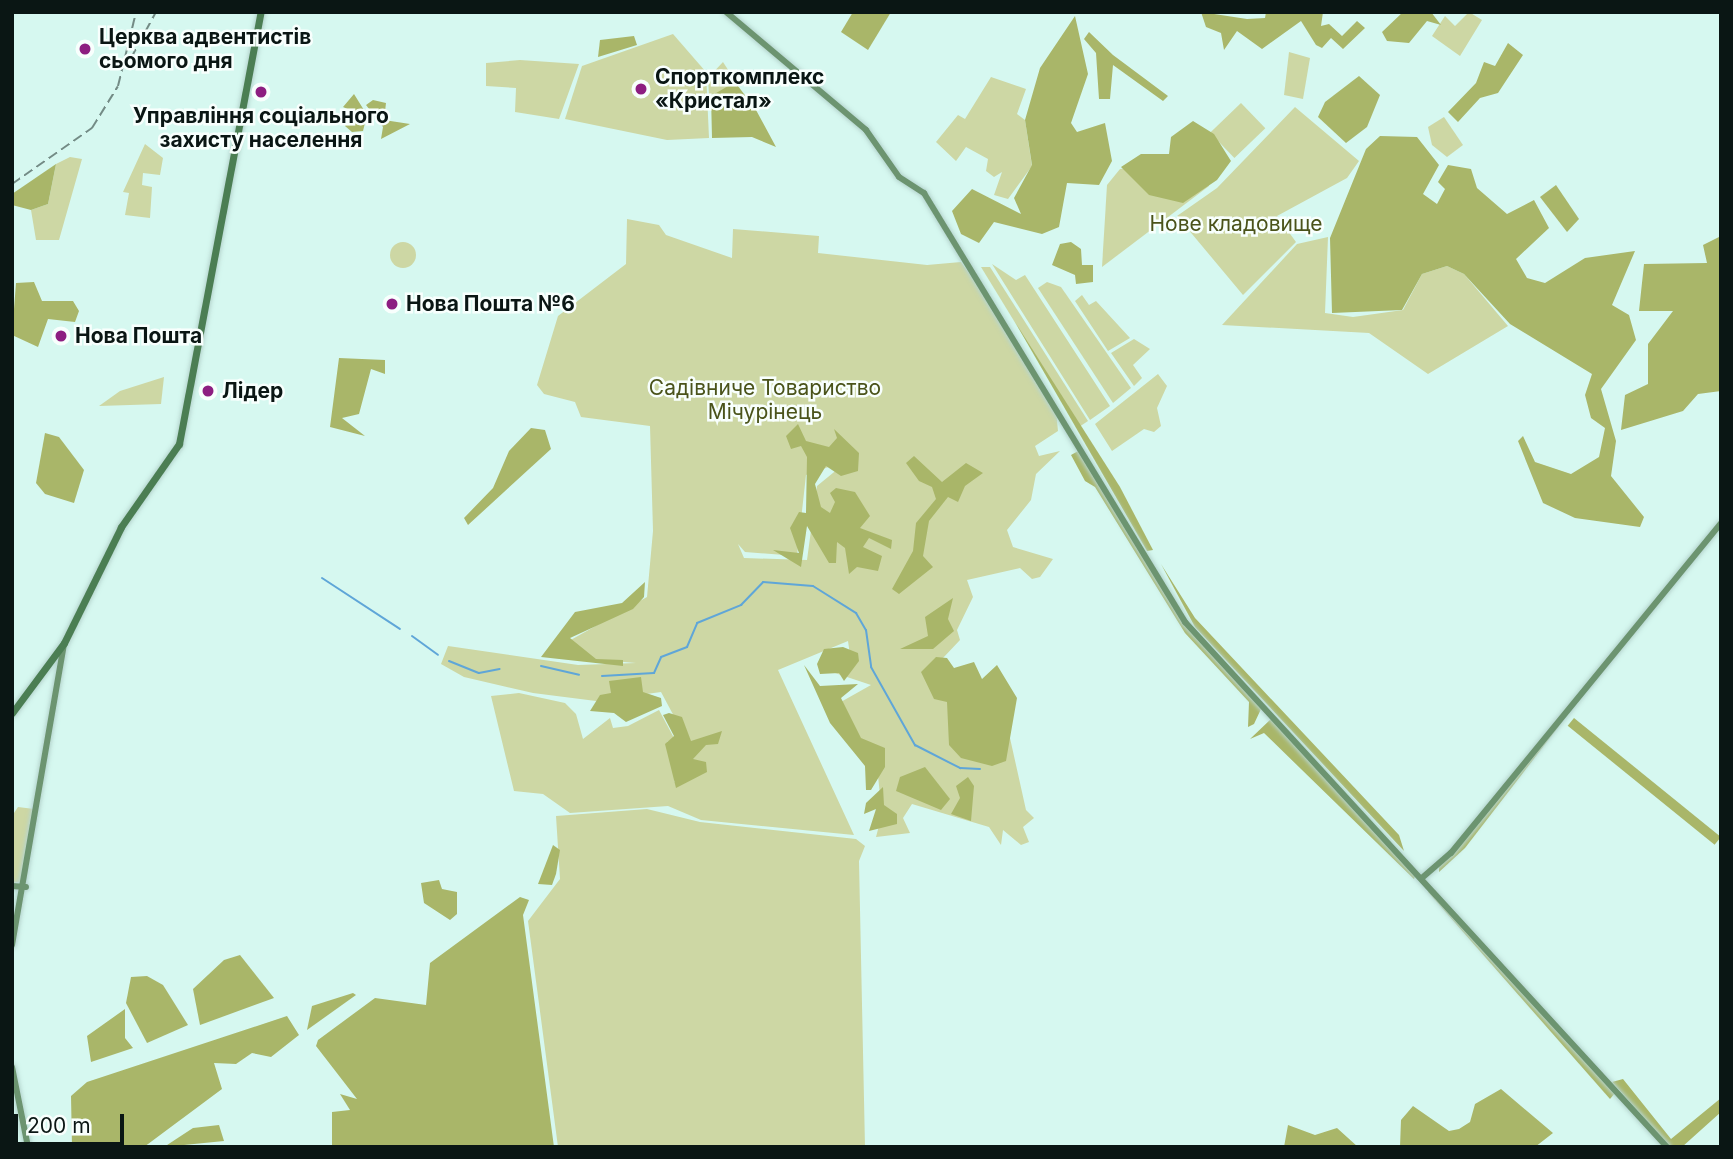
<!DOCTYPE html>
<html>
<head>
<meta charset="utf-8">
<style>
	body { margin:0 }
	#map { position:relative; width:1733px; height:1159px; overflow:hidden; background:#d6f8f0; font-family:Inter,sans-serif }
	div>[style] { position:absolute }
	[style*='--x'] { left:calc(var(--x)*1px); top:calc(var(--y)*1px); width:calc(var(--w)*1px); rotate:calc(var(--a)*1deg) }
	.green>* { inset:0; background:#cdd7a4; transform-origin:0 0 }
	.round { border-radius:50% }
	.forest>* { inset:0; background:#a9b669; transform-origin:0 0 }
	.stream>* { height:2px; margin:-1px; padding:0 1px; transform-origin:1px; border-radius:1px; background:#5fa6d8 }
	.roads { filter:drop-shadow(0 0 2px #b5d4cd) drop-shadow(0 0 2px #b5d4cd) }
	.secondary>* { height:6px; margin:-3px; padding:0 3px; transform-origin:3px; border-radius:3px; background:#6c9470 }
	.primary>* { height:7px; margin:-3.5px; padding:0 3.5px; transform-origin:3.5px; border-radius:3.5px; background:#4b7e53 }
	.rail>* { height:2px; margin-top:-1px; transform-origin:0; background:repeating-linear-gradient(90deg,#738b85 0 10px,transparent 0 15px) }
	.dots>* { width:19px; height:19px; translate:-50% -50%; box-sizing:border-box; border:4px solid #f8fffd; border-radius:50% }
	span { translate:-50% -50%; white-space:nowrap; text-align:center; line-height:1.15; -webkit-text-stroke:5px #f8fffd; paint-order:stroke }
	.poi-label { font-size:21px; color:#0a1614; font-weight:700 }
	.left { translate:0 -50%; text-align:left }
	.park-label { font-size:21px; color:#4a531a }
	.frame { position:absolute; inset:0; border:14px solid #0a1614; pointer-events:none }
	.scale { position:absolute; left:14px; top:1114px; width:110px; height:32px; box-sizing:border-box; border:4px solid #0a1614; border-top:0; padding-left:9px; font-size:21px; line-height:24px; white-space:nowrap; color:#0a1614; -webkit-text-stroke:5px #f8fffd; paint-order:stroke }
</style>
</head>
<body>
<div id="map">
	<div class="green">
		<i style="clip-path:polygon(1469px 12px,1482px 20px,1460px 56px,1432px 36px,1445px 16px,1455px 26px)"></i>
		<i style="clip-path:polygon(673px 34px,706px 72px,709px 138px,667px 140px,565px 119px,582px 66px)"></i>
		<i style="clip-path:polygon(1289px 52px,1310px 58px,1303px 99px,1284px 95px)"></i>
		<i style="clip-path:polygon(520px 60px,579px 64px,559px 119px,515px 112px,516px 88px,486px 86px,486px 63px)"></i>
		<i style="clip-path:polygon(723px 62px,734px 79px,726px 91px,709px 95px,708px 78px)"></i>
		<i style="clip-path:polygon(991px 77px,1026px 89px,1017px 114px,1025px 120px,1032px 166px,1008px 199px,994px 195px,1002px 172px,994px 177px,986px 171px,988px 159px,966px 147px,956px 161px,936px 142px,958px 115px,965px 119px)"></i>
		<i style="left:1241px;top:103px;width:35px;height:43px;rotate:46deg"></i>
		<i style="clip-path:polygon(1295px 107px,1359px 161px,1347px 178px,1277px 216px,1296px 242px,1243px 295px,1177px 216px,1217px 188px)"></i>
		<i style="clip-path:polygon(1444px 117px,1463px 145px,1447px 157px,1432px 145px,1428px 127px)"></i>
		<i style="clip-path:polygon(145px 144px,163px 158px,160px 175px,143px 173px,142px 185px,152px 187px,150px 218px,125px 215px,129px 193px,123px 192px)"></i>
		<i style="clip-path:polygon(70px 157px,82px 159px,59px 240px,36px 240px,31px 210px,48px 204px,56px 164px)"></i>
		<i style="clip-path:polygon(1154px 165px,1209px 180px,1209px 186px,1102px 267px,1107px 185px,1120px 169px)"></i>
		<i style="clip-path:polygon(evenodd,627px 219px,659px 225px,666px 235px,732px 258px,733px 229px,819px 236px,818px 253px,927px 265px,961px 262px,976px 283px,1056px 410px,1058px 431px,1035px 446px,1039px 456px,1060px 451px,1036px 474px,1031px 500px,1007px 530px,1013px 547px,1053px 559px,1040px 577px,1032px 579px,1020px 568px,967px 580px,973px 597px,957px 630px,960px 640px,943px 658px,1008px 729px,1026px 810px,1034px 818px,1023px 827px,1029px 842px,1021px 845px,1003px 830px,1001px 845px,989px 827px,912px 804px,903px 818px,910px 833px,876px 837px,882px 814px,878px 776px,839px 703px,871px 685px,832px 672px,850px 655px,848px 641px,778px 670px,854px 835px,701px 820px,668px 806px,570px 813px,543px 794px,514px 791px,491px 696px,519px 693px,565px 703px,576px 714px,583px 739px,610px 718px,613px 728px,628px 726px,659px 710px,674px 738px,667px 742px,677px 769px,674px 782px,693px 773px,691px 748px,661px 692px,596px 701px,533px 693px,464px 677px,441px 664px,448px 646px,578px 665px,636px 663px,578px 658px,569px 641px,647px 597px,653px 531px,650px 426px,581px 417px,575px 402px,544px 394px,537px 385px,558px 316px,626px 264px,627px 219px,848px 460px,858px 468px,839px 468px,817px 486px,807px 560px,744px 558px,738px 544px,745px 552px,797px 556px,806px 475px,848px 460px)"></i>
		<i style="clip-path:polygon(1328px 237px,1325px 313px,1353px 317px,1403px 310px,1422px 274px,1447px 266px,1464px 274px,1508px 326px,1428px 374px,1369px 333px,1222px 325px,1297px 244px)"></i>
		<i class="round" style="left:390px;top:242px;width:26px;height:26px"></i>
		<i style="clip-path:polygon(992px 264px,1016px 280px,1025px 275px,1110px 406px,1090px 420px)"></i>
		<i style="clip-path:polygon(981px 267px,990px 267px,1088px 421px,1079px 427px)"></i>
		<i style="clip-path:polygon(1047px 282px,1061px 287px,1131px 388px,1113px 403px,1038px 288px)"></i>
		<i style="clip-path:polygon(1082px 295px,1089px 305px,1096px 301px,1130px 338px,1108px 351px,1075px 301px)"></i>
		<i style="clip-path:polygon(1134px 339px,1150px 349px,1133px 365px,1142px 378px,1134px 386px,1111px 353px)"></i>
		<i style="clip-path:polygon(1158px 374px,1167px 386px,1157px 408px,1161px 426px,1154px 432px,1144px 429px,1112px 451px,1095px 424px)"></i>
		<i style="clip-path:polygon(164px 377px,161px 404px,99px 406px,120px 391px)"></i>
		<i style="clip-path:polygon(18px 807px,34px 809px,20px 882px,12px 883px,12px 816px)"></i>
		<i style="clip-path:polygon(647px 809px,700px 822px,856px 839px,865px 846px,859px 861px,865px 1147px,558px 1147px,528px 921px,560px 879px,556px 816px)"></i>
	</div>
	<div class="forest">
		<i style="clip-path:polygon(853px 12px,891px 12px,868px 50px,841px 32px)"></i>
		<i style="clip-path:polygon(1201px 12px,1247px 19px,1265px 18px,1266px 12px,1323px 12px,1321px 26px,1329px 24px,1342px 36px,1357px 21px,1365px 28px,1343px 49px,1331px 38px,1322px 48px,1316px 45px,1301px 21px,1262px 49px,1237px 31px,1224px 50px,1221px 33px,1206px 27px)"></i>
		<i style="clip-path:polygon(1403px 12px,1431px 12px,1441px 25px,1427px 21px,1409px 43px,1387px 41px,1382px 32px)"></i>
		<i style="clip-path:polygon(1075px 16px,1088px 74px,1071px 123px,1077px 132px,1105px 123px,1112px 161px,1099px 185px,1067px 183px,1059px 227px,1042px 234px,994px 222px,979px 243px,961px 234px,952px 211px,972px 189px,1021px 214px,1014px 198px,1032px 165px,1025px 120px,1040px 68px)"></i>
		<i style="clip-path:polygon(1089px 32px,1113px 55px,1168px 96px,1163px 101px,1113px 65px,1110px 99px,1099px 99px,1096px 53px,1084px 39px)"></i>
		<i style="clip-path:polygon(634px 36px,637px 45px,598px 57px,600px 40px)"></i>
		<i style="clip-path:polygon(1508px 43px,1523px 55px,1498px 93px,1480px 98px,1458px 122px,1448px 112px,1476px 83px,1484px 62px,1495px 66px)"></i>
		<i style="clip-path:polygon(1359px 76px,1380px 95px,1367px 127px,1346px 143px,1318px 117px,1325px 102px)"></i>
		<i style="clip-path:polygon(735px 82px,756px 110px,776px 147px,752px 137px,712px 138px,711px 96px)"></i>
		<i style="clip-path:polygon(354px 94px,367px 115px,363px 131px,352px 132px,345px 126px,354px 112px,343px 107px)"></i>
		<i style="clip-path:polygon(373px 100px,386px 103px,384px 120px,410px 124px,381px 139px,383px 127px,366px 105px)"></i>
		<i style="clip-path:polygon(1193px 121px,1214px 134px,1231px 161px,1217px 180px,1183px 203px,1149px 195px,1121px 167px,1141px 154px,1169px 154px,1171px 137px)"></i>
		<i style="clip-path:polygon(1380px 136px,1417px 137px,1439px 165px,1423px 194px,1437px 204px,1445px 189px,1438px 182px,1448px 165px,1471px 169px,1477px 188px,1507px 214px,1534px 200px,1549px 228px,1516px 259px,1527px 278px,1545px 283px,1585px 258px,1635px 251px,1612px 305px,1629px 315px,1636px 340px,1601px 389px,1616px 441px,1611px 476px,1644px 517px,1640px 527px,1575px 518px,1543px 503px,1518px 441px,1523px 436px,1535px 462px,1571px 474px,1599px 457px,1605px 428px,1591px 418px,1585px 395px,1592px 374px,1510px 324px,1464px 274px,1447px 266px,1422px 274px,1402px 310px,1332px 313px,1330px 238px,1366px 149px)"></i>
		<i style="clip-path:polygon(56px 164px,48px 204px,31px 210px,12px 205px,12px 194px)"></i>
		<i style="clip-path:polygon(1556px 185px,1579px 219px,1567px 232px,1540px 197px)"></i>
		<i style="clip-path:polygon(1721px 236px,1721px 391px,1698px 394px,1683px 411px,1621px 430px,1625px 395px,1648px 384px,1648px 344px,1673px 311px,1639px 311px,1644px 264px,1707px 263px,1703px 245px)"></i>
		<i style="clip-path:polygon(1071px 242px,1081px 249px,1082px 265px,1093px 265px,1093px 282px,1076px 284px,1075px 275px,1052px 265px,1060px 244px)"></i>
		<i style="clip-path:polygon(34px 282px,42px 301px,73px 301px,79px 311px,75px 322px,48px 319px,38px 347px,12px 335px,16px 283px)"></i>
		<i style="clip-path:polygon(1015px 322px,1120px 487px,1153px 550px,1147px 551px)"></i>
		<i style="clip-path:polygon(339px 358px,385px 360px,385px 374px,371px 369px,359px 414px,342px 418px,365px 436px,330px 427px)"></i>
		<i style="clip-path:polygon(798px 424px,806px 441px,829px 447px,837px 438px,834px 429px,859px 453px,858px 471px,841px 476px,826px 466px,815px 484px,821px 507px,830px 513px,835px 502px,830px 493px,836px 488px,855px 492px,870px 516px,860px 528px,892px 540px,891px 549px,869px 538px,863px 547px,882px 556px,878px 571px,857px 567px,849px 574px,845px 548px,837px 542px,836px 563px,829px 563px,807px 526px,801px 567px,773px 550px,799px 553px,790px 528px,799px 512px,806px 513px,807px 457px,801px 446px,791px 449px,786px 436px)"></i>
		<i style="clip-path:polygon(531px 428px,545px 430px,551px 449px,468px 525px,464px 518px,493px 488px,509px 451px)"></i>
		<i style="clip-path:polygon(45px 433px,59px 437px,84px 470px,74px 503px,45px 494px,36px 483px)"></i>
		<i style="clip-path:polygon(1080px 450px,1180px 619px,1261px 709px,1254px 724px,1248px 727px,1249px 702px,1185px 633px,1095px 487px,1085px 481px,1071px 455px)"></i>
		<i style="clip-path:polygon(914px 456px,942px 482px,966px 463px,983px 473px,965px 486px,958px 502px,948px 497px,929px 521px,923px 556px,933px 567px,899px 594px,892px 589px,913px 551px,916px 523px,936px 499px,932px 487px,919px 481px,906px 463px)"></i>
		<i style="clip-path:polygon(1161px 564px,1195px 618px,1399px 835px,1404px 851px,1195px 627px)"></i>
		<i style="clip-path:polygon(645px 582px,644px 597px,633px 609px,570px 638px,596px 659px,623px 660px,623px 666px,541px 657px,575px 612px,622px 603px)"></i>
		<i style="clip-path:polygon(953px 598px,948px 619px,954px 631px,933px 649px,900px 649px,928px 636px,925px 617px)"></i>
		<i style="clip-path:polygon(843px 647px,858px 653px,859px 661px,844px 681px,839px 673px,820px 674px,817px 664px,824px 649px)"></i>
		<i style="clip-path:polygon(936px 657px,947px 658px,954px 668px,974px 662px,982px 679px,997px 665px,1017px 698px,1006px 761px,992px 766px,961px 758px,949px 745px,947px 702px,934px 699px,921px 672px)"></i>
		<i style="clip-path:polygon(804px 665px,820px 686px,858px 684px,841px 698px,861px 738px,885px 748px,885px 767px,871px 790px,866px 790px,865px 766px,830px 723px)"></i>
		<i style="clip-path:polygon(641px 677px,643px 692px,661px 698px,662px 706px,626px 722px,614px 713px,590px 711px,600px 695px,611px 693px,609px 681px)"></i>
		<i style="clip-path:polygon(669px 713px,682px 717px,691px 741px,722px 731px,718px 744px,706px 745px,693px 759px,706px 762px,707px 772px,676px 788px,665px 744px,674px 736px,663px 715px)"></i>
		<i style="left:1574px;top:718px;width:189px;height:10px;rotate:39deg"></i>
		<i style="clip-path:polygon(1271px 719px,1416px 874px,1414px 879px,1264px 733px,1250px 739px)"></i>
		<i style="clip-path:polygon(1563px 721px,1465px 848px,1439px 872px,1439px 867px)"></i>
		<i style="clip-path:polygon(925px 767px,950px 799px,941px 810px,896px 791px,900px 777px)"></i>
		<i style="clip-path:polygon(968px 777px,974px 786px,971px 821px,951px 814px,960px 798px,956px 786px)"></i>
		<i style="clip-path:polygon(883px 787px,884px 805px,897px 814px,897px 824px,869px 831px,876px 809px,864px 814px,866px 803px)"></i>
		<i style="clip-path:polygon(553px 845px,560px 850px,556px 874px,552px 885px,538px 884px)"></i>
		<i style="clip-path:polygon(439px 880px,442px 889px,457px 892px,457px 914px,450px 920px,424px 903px,421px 883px)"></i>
		<i style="clip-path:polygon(1430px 890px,1615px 1093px,1610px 1099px,1428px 892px)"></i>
		<i style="clip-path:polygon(520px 897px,529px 900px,523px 915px,554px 1147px,332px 1147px,332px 1112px,350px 1110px,340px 1094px,357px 1099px,316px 1046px,318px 1040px,375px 998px,426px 1005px,430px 963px)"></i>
		<i style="clip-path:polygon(240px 955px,274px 998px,200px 1025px,193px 989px,224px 960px)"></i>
		<i style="clip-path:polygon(147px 976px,163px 985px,188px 1025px,147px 1043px,126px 1003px,131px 977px)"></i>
		<i style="clip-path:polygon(353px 993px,356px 995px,307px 1030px,312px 1006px)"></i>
		<i style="clip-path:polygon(125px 1009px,125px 1038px,133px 1048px,91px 1062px,87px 1036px)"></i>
		<i style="clip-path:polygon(287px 1016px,299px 1035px,271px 1057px,252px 1053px,236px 1064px,214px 1063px,222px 1089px,144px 1147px,72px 1147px,71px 1096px,87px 1082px)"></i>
		<i style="clip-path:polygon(1623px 1079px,1671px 1139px,1721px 1098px,1721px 1112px,1682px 1147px,1670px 1147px,1612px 1082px)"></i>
		<i style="clip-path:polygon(1501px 1089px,1553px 1133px,1535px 1147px,1400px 1147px,1401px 1120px,1413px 1106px,1449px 1131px,1459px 1129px,1470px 1122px,1475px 1104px)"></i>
		<i style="clip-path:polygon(219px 1125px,224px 1141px,164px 1147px,193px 1128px)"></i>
		<i style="clip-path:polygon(1288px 1125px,1315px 1135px,1337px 1128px,1358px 1147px,1284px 1147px)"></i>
	</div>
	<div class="stream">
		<i style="--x:322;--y:578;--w:93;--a:33.2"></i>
		<i style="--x:412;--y:636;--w:32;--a:36"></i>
		<i style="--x:449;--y:661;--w:32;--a:22"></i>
		<i style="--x:479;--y:673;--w:21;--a:-11"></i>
		<i style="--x:541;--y:666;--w:39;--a:13"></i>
		<i style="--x:602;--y:676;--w:52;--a:-3.3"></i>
		<i style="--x:654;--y:673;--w:17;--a:-66"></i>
		<i style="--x:661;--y:657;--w:28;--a:-21"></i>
		<i style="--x:687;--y:647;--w:26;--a:-67"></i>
		<i style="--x:697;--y:623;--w:48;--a:-22.2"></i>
		<i style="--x:741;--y:605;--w:32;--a:-46"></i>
		<i style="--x:763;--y:582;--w:50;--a:4.6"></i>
		<i style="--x:813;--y:586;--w:51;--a:32.1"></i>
		<i style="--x:856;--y:613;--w:20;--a:60"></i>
		<i style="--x:866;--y:630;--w:37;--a:82"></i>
		<i style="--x:871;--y:667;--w:90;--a:60.6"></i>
		<i style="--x:915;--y:745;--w:51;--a:27.1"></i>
		<i style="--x:960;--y:768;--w:20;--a:3"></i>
	</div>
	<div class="roads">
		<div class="secondary">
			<i style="--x:726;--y:12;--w:183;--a:40.1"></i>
			<i style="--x:866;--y:130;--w:57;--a:54.9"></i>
			<i style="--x:899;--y:177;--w:30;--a:33"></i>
			<i style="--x:924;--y:193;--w:502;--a:58.68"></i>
			<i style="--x:1185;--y:622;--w:713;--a:47.45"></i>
			<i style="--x:1423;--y:877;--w:37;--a:-41"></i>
			<i style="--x:1451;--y:853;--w:426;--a:-50.7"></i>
			<i style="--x:12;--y:886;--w:14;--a:4"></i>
			<i style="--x:12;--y:945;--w:306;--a:-80.2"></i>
			<i style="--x:12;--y:1067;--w:82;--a:78.7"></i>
		</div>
		<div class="primary">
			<i style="--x:12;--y:713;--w:87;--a:-53.4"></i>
			<i style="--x:64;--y:643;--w:129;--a:-63.8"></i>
			<i style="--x:121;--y:527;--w:101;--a:-55.1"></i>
			<i style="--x:179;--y:444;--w:440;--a:-79.3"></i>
		</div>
	</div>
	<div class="rail">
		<i style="--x:131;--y:58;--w:52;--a:-61.5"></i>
		<i style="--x:12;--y:184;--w:98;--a:-35"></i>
		<i style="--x:92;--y:128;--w:49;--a:-58.2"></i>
		<i style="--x:118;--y:86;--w:76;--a:-76.3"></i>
	</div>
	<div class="dots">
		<i style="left:85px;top:49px;background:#8d1e81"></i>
		<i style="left:641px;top:89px;background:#8d1e81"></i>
		<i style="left:261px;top:92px;background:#8d1e81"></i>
		<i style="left:392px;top:304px;background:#8d1e81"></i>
		<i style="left:61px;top:336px;background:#8d1e81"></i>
		<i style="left:208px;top:391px;background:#8d1e81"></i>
	</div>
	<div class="poi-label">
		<span class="left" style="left:99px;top:49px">Церква адвентистів<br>сьомого дня</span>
		<span class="left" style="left:655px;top:89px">Спорткомплекс<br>«Кристал»</span>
		<span style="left:261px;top:128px">Управління соціального<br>захисту населення</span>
		<span class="left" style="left:406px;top:304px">Нова Пошта №6</span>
		<span class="left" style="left:75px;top:336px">Нова Пошта</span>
		<span class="left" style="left:222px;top:391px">Лідер</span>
	</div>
	<div class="park-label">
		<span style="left:1236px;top:224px">Нове кладовище</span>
		<span style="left:765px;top:400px">Садівниче Товариство<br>Мічурінець</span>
	</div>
	<div class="frame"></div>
	<div class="scale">200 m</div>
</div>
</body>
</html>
